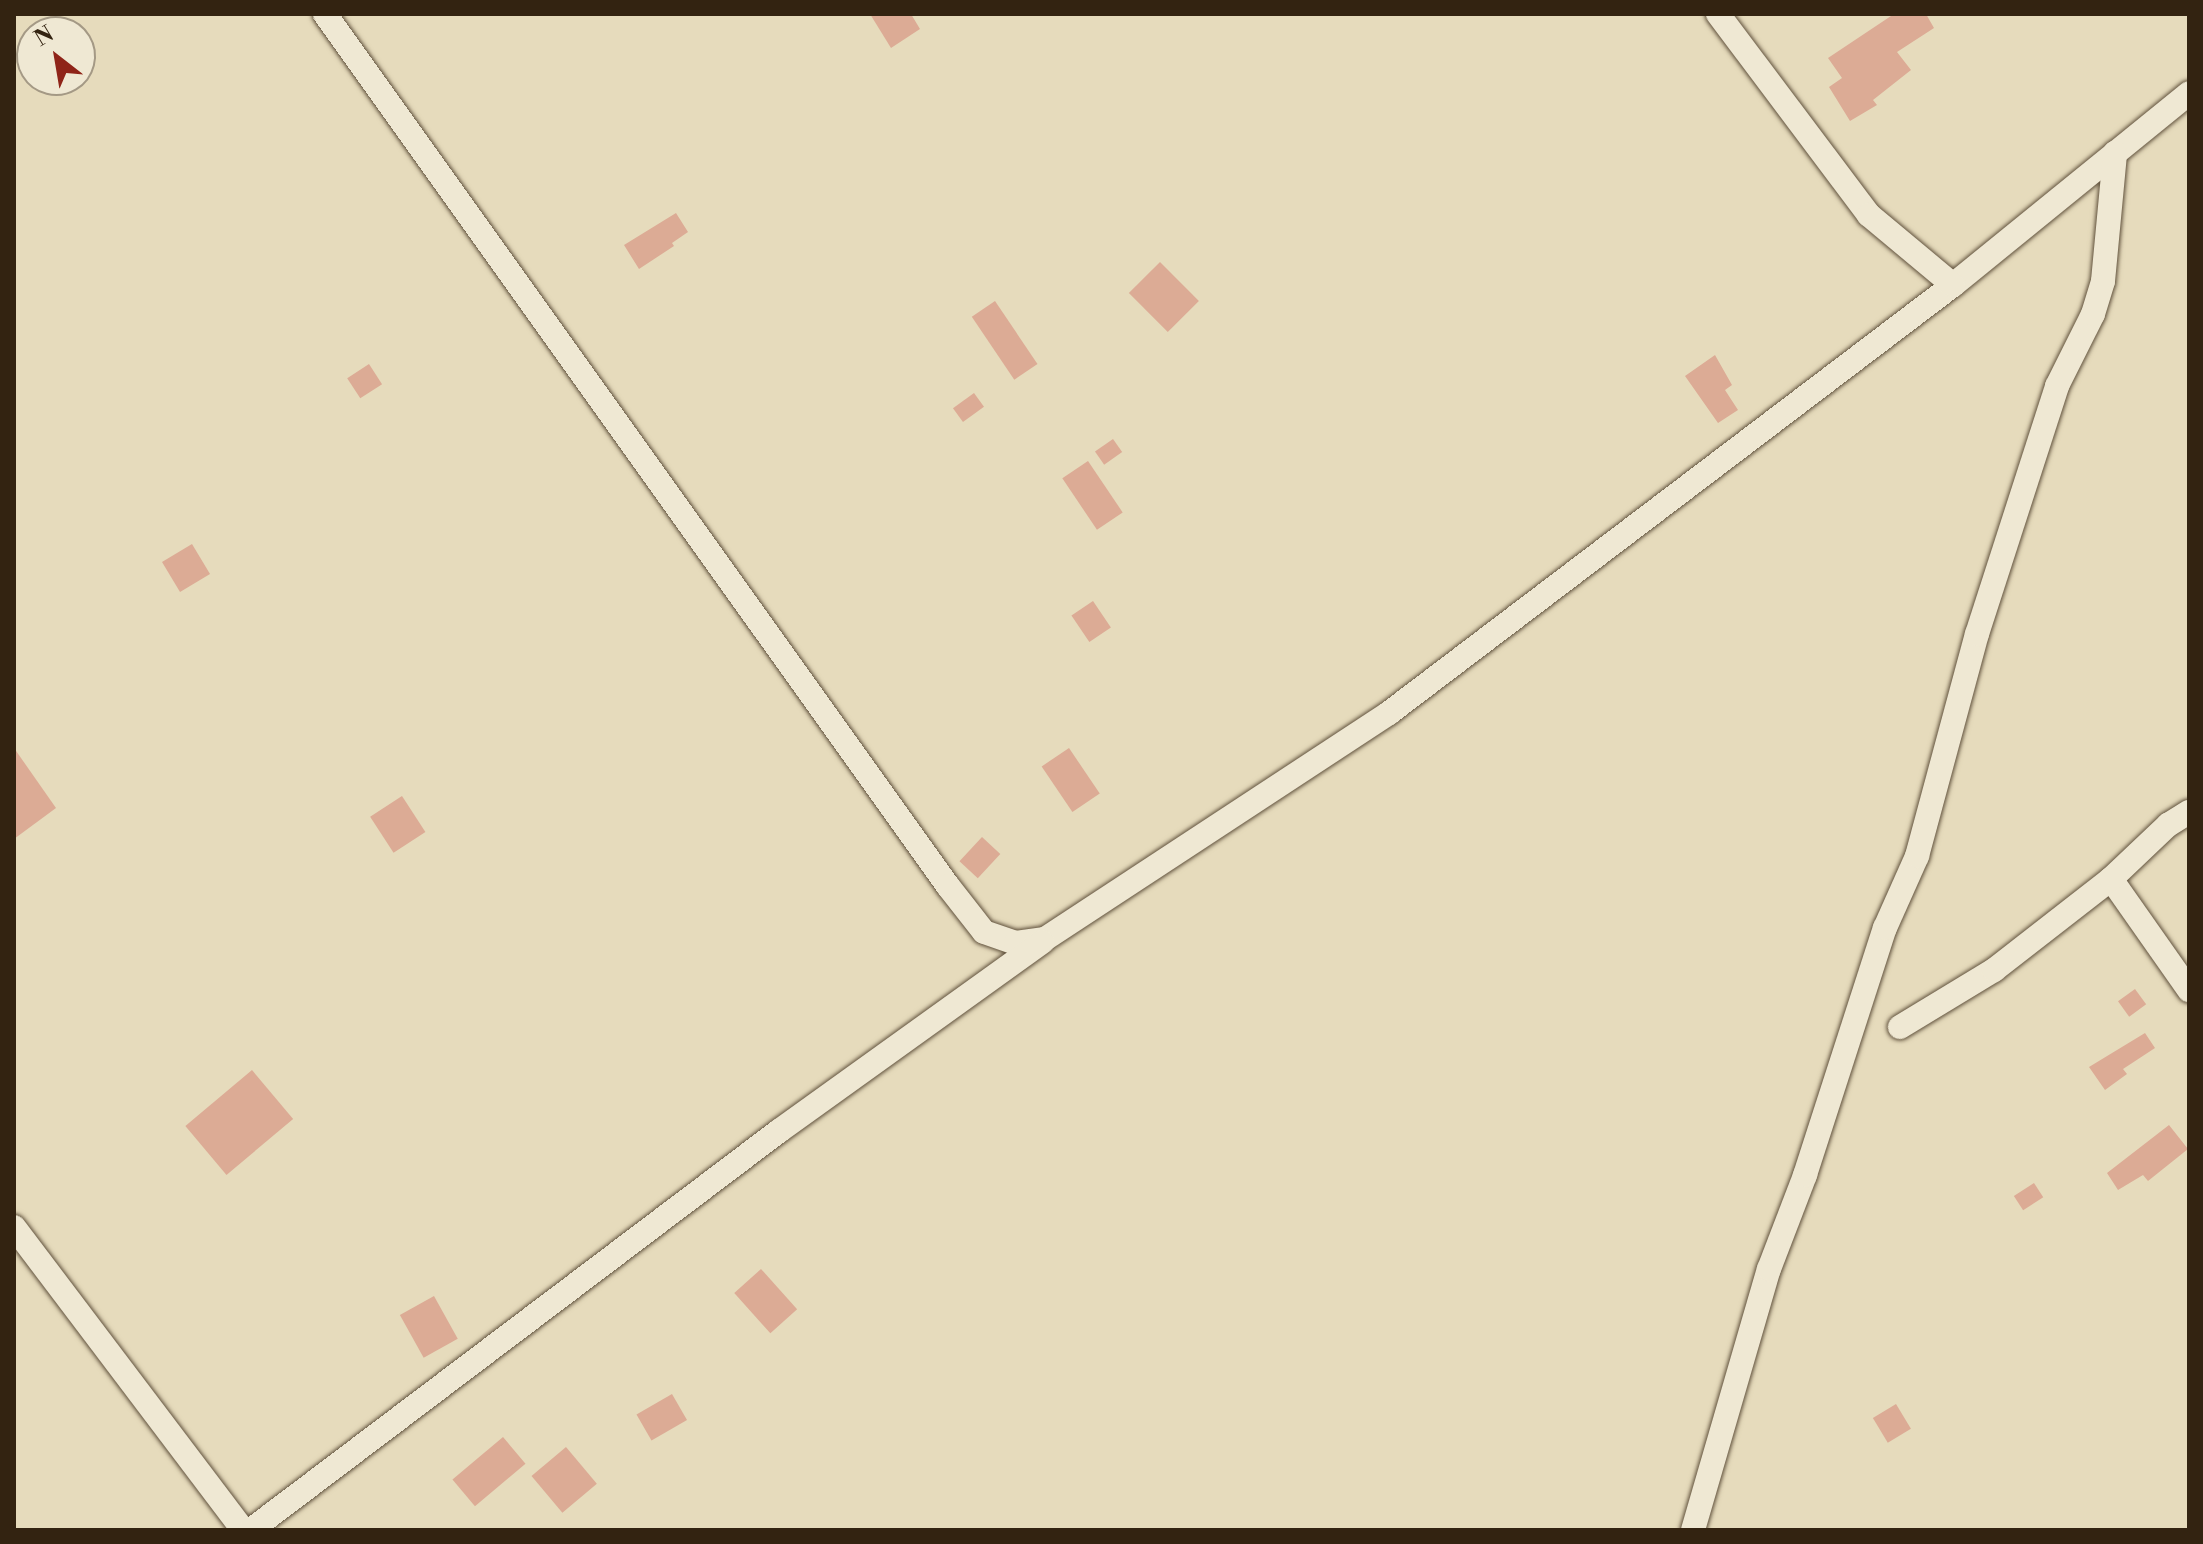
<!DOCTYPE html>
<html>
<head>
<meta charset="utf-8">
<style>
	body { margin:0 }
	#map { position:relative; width:2203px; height:1544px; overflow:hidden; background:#e6dbbc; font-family:"Libre Bodoni",serif }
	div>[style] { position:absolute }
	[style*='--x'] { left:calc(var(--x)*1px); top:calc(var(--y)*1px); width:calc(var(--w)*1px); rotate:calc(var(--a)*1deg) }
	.building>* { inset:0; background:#dcab95; transform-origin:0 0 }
	.roads { filter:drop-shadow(0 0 2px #60513c) drop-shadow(0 0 2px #60513c) }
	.minor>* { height:24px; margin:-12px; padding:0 12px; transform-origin:12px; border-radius:12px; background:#efe8d3 }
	span { translate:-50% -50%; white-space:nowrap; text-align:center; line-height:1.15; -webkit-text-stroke:6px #efe8d3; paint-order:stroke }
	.frame { position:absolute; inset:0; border:16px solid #332311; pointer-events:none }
	.north { position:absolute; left:16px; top:16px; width:80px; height:80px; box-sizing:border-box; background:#efe8d3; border:2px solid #a49985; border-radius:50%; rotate:329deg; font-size:22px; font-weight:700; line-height:32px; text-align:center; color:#332311 }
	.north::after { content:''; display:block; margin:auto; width:28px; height:36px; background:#8f2418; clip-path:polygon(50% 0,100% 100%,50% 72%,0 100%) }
</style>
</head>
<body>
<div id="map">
	<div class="building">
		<i style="clip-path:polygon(870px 14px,911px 14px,920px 29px,891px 48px)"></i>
		<i style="clip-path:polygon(1894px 14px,1926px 14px,1934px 28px,1897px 52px,1911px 70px,1873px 100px,1877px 105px,1850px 121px,1829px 87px,1842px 78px,1828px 58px)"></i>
		<i style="clip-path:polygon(676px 213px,688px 232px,672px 243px,674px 246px,639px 269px,624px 245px)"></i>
		<i style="left:1160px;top:262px;width:55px;height:44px;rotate:45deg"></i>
		<i style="left:995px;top:301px;width:76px;height:28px;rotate:56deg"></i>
		<i style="clip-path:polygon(1715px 355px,1732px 385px,1725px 390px,1738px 410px,1718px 423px,1685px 376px)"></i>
		<i style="left:369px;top:364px;width:24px;height:26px;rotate:57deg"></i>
		<i style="left:974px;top:393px;width:17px;height:26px;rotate:54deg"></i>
		<i style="left:1113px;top:439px;width:16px;height:22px;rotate:55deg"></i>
		<i style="left:1088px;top:461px;width:62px;height:31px;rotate:56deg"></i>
		<i style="left:192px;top:544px;width:35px;height:35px;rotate:59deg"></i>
		<i style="left:1093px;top:601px;width:32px;height:26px;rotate:56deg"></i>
		<i style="clip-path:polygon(14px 748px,56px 808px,14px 839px)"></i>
		<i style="left:1069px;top:748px;width:55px;height:33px;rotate:56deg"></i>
		<i style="left:402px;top:796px;width:43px;height:38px;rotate:57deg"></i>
		<i style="left:982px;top:837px;width:25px;height:33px;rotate:43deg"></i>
		<i style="left:2135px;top:989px;width:19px;height:21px;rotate:54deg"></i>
		<i style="clip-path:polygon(2145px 1033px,2155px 1048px,2123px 1069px,2127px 1074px,2105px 1090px,2089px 1067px)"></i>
		<i style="left:252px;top:1070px;width:64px;height:87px;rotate:50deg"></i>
		<i style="clip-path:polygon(2169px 1125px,2188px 1149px,2148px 1181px,2143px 1175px,2118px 1190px,2107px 1173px)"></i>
		<i style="left:2034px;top:1183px;width:17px;height:24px;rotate:57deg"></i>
		<i style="left:761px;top:1269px;width:54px;height:36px;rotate:48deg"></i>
		<i style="left:434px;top:1296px;width:49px;height:39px;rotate:61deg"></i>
		<i style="left:672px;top:1394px;width:30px;height:41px;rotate:60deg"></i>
		<i style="left:1896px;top:1404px;width:29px;height:27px;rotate:59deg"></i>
		<i style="left:503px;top:1437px;width:35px;height:66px;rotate:50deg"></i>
		<i style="left:566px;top:1447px;width:48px;height:45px;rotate:50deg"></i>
	</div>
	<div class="roads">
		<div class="minor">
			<i style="--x:325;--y:14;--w:1072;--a:54.46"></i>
			<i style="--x:948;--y:886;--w:58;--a:52"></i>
			<i style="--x:984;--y:932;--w:34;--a:19"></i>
			<i style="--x:1016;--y:943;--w:29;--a:-8"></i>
			<i style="--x:1045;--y:939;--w:412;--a:-33.3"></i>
			<i style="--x:1389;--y:713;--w:708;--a:-37.19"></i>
			<i style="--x:1953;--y:285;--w:304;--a:-39.1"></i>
			<i style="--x:1718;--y:14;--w:251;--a:53.1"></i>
			<i style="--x:1869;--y:215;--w:109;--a:39.8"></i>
			<i style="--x:2111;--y:879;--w:136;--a:54.9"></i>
			<i style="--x:1900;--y:1027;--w:110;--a:-31.2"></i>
			<i style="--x:1994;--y:970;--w:148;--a:-37.9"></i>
			<i style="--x:2111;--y:879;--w:79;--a:-43.5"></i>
			<i style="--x:2168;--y:825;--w:25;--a:-32"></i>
			<i style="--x:14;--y:1227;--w:380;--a:52.9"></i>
			<i style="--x:251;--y:1530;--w:662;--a:-37.08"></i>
			<i style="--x:779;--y:1131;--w:324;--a:-35.7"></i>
			<i style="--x:1693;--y:1530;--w:272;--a:-73.8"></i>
			<i style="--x:1769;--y:1269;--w:101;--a:-69"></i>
			<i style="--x:1805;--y:1175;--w:260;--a:-72.1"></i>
			<i style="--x:1885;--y:928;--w:79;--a:-66"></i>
			<i style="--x:1917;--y:856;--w:230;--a:-74.9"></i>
			<i style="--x:1977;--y:634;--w:261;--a:-72.1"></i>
			<i style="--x:2057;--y:386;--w:80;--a:-63.4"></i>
			<i style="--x:2093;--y:314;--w:34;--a:-73"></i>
			<i style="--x:2103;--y:281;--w:129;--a:-84.6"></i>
		</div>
	</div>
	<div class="frame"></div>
	<div class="north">N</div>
</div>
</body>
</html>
